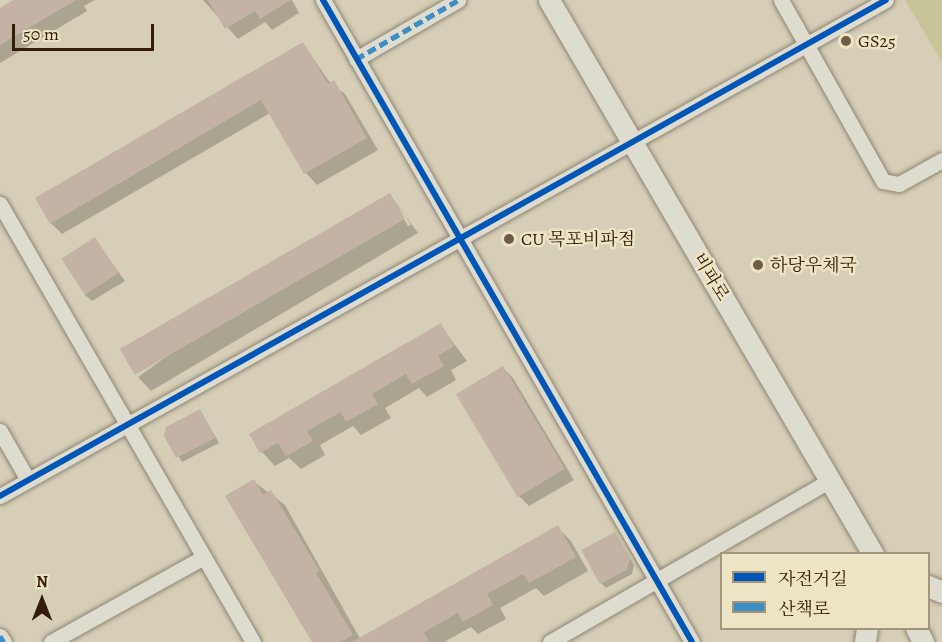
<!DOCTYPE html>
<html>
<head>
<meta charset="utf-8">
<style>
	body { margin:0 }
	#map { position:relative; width:942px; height:642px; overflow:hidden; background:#d6ceb6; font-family:Alegreya,"Noto Serif KR",serif }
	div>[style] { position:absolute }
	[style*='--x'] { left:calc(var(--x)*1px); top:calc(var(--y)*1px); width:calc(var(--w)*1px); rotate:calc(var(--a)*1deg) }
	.green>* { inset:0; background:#c7c49a }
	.shadow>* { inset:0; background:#0003 }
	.building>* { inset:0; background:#c4b3a4; transform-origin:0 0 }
	.roads { filter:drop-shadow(0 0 2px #8d8575) drop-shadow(0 0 2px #8d8575) }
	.street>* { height:15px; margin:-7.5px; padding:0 7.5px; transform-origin:7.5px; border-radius:7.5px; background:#dedbcf }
	.secondary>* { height:21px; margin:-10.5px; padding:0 10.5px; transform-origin:10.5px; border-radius:10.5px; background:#dedbcf }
	.quiet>* { height:4.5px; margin-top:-2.25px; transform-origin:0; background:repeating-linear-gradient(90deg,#3d8dc6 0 9px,transparent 0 13.5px) }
	.cycleway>* { height:6px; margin:-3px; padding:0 3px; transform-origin:3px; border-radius:3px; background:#0057b8 }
	.dots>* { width:16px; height:16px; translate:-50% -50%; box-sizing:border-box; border:3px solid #ede4c6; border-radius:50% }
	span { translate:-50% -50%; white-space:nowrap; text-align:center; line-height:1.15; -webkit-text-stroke:5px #ede4c6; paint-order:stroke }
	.poi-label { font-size:18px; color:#351d08 }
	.left { translate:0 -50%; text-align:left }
	.street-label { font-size:18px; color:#351d08 }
	.legend { position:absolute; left:720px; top:552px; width:210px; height:78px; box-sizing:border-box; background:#ede4c6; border:2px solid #a3947a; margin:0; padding:8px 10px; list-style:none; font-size:18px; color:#351d08 }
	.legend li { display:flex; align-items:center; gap:12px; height:30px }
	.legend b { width:30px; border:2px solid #a3947a }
	.north { position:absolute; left:12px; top:570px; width:60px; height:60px; -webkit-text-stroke:4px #ede4c6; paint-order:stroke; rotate:0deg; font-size:16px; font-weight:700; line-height:24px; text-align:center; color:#351d08 }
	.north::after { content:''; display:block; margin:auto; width:21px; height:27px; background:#351d08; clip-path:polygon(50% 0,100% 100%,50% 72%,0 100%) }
	.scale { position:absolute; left:12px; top:24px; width:142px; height:27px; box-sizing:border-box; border:3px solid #351d08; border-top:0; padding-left:8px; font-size:18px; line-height:21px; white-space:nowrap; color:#351d08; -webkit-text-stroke:4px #ede4c6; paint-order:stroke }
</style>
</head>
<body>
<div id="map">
	<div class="green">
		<i style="clip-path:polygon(905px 0,942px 0,942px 62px)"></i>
	</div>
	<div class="shadow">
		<i style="clip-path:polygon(14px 0,95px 0,84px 6px,87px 11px,0 63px,0 9px)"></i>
		<i style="clip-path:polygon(203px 0,292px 0,299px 13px,272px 30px,265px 22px,238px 39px)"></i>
		<i style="clip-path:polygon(303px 44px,331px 84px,345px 94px,378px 150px,317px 185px,306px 173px,270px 113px,62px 234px,51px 223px)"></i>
		<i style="clip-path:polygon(evenodd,390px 195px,418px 233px,151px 391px,138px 377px,390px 195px,398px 209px,401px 209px,411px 225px,408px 226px,398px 209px)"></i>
		<i style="clip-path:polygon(95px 239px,125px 281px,92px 301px,84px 294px)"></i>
		<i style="clip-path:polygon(440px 325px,467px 361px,451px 370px,456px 380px,427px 397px,419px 388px,385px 408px,391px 418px,361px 435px,353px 426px,320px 445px,325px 455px,301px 469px,289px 458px,275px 466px,262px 452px,251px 435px)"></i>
		<i style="clip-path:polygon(503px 368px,513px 378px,574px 480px,529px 506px,519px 496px)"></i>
		<i style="clip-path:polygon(200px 410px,219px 443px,182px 462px,165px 436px)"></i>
		<i style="clip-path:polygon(253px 481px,285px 505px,362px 642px,314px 642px)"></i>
		<i style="clip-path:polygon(557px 527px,571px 541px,588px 571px,544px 596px,536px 588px,500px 608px,506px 619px,478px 634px,471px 627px,444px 642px,367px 642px)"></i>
		<i style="clip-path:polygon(615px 534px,634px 565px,632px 574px,606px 588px,601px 583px)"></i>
	</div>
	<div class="building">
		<i style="clip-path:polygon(14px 0,76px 0,0 45px,0 8px)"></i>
		<i style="clip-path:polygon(208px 0,291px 0,260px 19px,255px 11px,225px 29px)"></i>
		<i style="clip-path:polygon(303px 42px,328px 84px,334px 80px,367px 138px,304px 174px,261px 100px,50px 224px,35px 198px)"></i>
		<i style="left:390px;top:193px;width:30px;height:312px;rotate:60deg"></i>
		<i style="left:95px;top:237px;width:43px;height:40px;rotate:57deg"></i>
		<i style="clip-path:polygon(441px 323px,454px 346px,438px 356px,444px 366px,412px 384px,406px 374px,372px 394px,378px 404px,346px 422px,341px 412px,307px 431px,313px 441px,286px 456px,278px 443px,260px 453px,249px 434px)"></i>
		<i style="left:503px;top:366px;width:120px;height:55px;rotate:59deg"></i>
		<i style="clip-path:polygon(200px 409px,215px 438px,176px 458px,164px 436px,166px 427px)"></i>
		<i style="clip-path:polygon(254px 479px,263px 495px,271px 490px,319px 570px,316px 573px,353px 635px,341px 642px,312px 642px,225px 496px)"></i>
		<i style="clip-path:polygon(558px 525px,576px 557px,529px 583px,523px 574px,487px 594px,493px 605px,463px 622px,458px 613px,424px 632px,429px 642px,352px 642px)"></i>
		<i style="clip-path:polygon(615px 532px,630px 558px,627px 570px,600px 584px,581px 550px)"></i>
	</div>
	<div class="roads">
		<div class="street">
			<i style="--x:323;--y:0;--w:740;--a:60.11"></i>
			<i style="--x:781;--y:0;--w:208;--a:60.6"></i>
			<i style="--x:883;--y:181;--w:16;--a:11"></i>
			<i style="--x:899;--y:184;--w:49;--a:-29.2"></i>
			<i style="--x:356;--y:59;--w:118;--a:-30"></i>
			<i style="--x:0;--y:204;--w:506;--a:59.99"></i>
			<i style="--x:0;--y:431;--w:56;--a:60.3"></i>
			<i style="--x:0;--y:496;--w:1015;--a:-29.24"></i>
			<i style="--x:0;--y:636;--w:7;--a:56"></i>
			<i style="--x:51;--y:642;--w:175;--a:-29.1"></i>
			<i style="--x:550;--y:642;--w:326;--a:-30"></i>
		</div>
		<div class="secondary">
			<i style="--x:549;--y:0;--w:642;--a:59.68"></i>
			<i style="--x:928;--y:586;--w:15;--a:23"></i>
			<i style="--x:916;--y:628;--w:16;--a:63"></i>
			<i style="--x:865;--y:642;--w:14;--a:-82"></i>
		</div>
	</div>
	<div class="quiet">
		<i style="--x:356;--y:59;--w:118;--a:-30"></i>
		<i style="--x:0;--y:636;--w:7;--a:56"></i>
	</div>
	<div class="cycleway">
		<i style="--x:323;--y:0;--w:740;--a:60.11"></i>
		<i style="--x:0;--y:496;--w:1015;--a:-29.24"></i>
	</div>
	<div class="dots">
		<i style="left:846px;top:41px;background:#6d5b45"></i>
		<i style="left:509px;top:239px;background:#6d5b45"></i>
		<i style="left:758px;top:265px;background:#6d5b45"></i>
	</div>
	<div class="poi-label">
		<span class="left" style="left:858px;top:41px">GS25</span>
		<span class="left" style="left:521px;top:239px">CU 목포비파점</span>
		<span class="left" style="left:770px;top:265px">하당우체국</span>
	</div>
	<div class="street-label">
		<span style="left:711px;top:277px;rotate:59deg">비파로</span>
	</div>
	<ul class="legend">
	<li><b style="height:8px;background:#0057b8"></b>자전거길</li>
	<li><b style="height:8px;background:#3d8dc6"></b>산책로</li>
	</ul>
	<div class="north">N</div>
	<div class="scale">50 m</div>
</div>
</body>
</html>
